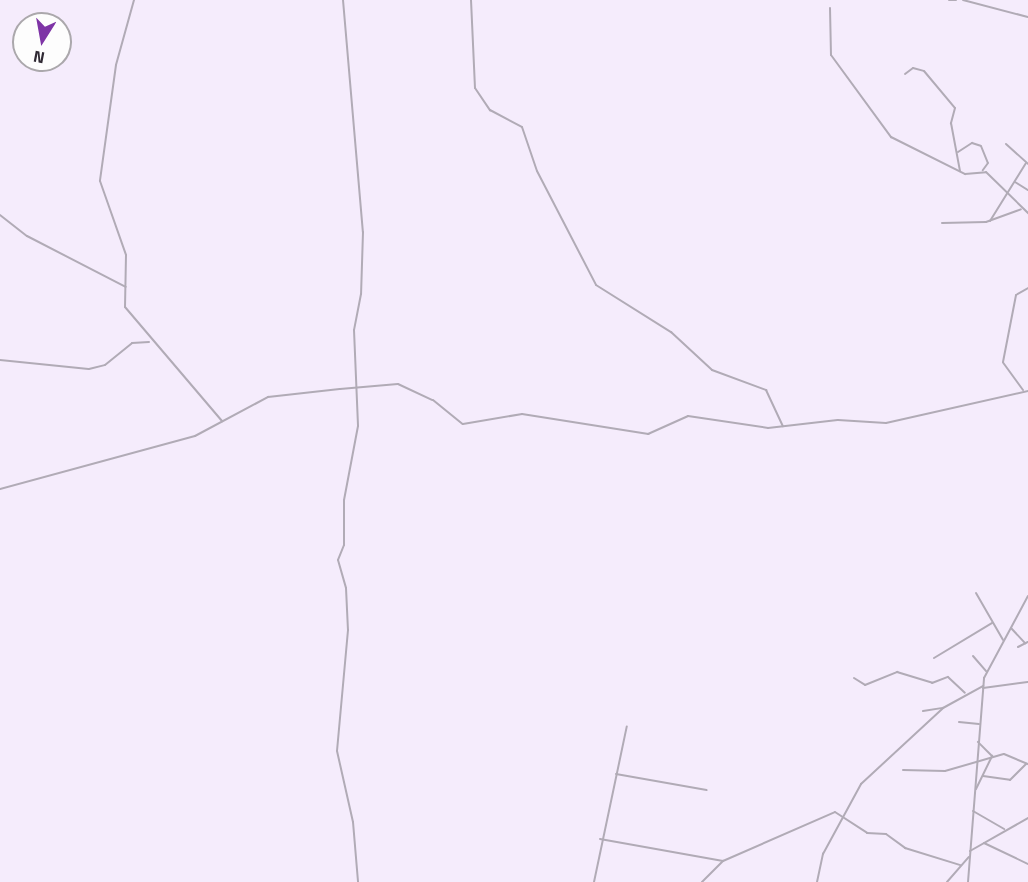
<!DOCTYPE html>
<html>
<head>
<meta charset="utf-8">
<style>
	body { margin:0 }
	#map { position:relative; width:1028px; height:882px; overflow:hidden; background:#f5ecfc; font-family:"Titillium Web",sans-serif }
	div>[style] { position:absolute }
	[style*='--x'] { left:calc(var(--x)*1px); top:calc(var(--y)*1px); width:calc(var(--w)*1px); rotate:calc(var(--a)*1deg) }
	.minor>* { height:2px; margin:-1px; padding:0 1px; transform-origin:1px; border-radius:1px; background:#b1abb6 }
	span { translate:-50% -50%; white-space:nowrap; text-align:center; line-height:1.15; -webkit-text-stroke:6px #fdfdfd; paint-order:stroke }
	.north { position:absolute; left:12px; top:12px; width:60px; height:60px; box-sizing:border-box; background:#fdfdfd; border:2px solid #aba8ac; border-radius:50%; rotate:191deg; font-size:16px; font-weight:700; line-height:24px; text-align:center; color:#2f2933 }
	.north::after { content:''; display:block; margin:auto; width:21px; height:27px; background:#7e34a6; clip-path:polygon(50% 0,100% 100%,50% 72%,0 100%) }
</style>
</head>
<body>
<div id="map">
	<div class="minor">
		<i style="--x:134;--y:0;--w:67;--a:105.5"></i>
		<i style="--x:116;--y:65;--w:117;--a:97.9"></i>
		<i style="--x:100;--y:181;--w:78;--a:70.6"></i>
		<i style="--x:126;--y:255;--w:52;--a:91.1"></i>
		<i style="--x:125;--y:307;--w:150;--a:49.6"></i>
		<i style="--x:343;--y:0;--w:233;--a:85.1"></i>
		<i style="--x:363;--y:232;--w:62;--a:91.8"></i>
		<i style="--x:361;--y:294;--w:37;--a:101"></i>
		<i style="--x:354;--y:330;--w:96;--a:87.6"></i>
		<i style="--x:358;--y:426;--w:75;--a:100.7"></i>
		<i style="--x:344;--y:500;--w:45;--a:90"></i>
		<i style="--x:344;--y:545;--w:16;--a:112"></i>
		<i style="--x:338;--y:560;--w:29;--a:74"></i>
		<i style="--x:346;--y:588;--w:42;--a:87.3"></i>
		<i style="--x:348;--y:630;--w:121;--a:95.2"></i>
		<i style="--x:337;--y:751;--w:73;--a:77.3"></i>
		<i style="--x:353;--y:822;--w:60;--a:85.2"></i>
		<i style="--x:471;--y:0;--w:88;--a:87.4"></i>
		<i style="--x:475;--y:88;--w:27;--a:56"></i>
		<i style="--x:490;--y:110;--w:36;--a:28"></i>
		<i style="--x:522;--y:127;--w:46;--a:71.2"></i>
		<i style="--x:537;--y:171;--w:128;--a:62.6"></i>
		<i style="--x:596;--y:285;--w:89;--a:32.1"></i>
		<i style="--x:671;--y:332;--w:56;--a:42.8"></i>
		<i style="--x:712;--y:370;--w:58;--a:20.3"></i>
		<i style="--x:766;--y:390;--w:40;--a:65"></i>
		<i style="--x:949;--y:0;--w:7;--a:0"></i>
		<i style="--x:963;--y:0;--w:67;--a:14.7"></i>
		<i style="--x:830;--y:8;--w:47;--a:88.8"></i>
		<i style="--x:831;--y:55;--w:102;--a:53.8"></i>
		<i style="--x:891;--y:137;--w:83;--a:26.6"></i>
		<i style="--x:965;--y:174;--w:21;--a:-5"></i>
		<i style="--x:986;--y:172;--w:59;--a:44.3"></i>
		<i style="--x:905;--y:74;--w:10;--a:-37"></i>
		<i style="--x:913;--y:68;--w:11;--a:15"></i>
		<i style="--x:924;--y:71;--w:48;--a:50"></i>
		<i style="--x:955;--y:108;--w:16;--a:105"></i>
		<i style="--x:951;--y:123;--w:49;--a:79.4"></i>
		<i style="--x:1006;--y:144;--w:30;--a:42"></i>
		<i style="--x:958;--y:152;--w:17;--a:-33"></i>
		<i style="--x:972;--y:143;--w:9;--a:18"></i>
		<i style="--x:981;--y:146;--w:18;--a:68"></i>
		<i style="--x:988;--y:163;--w:9;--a:126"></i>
		<i style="--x:1015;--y:182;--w:15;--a:32"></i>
		<i style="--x:0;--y:215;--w:34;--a:38"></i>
		<i style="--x:27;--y:236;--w:111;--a:27.3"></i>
		<i style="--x:990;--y:221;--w:68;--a:-58.2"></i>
		<i style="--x:942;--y:223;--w:44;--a:-1.3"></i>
		<i style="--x:986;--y:222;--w:37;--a:-20"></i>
		<i style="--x:0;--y:360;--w:89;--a:5.8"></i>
		<i style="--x:89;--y:369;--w:16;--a:-14"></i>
		<i style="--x:105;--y:365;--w:35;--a:-39"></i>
		<i style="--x:132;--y:343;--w:17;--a:-3"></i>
		<i style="--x:1023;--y:390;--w:34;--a:-126"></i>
		<i style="--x:1003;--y:362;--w:68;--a:-79"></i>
		<i style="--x:1016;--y:295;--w:14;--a:-30"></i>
		<i style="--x:0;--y:489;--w:202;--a:-15.2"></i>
		<i style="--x:195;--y:436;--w:83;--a:-28.1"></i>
		<i style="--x:268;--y:397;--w:72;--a:-6.3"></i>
		<i style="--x:340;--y:389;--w:58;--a:-4.9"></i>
		<i style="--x:398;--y:384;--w:38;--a:25"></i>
		<i style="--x:433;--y:400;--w:38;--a:39"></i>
		<i style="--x:463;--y:424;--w:60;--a:-9.6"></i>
		<i style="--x:522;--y:414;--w:128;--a:9"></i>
		<i style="--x:648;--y:434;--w:44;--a:-24.2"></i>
		<i style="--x:688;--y:416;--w:81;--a:8.5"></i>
		<i style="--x:768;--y:428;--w:70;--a:-6.5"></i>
		<i style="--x:838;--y:420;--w:48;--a:3.6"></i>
		<i style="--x:886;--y:423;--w:146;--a:-12.7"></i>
		<i style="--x:976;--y:593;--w:54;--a:60.1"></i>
		<i style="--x:1011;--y:628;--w:21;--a:47"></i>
		<i style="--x:1018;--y:647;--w:11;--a:-27"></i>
		<i style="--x:973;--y:656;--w:20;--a:49"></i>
		<i style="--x:934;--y:658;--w:68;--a:-31.1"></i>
		<i style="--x:854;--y:678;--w:13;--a:32"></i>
		<i style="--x:865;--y:685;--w:35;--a:-22"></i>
		<i style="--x:897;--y:672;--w:37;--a:17"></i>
		<i style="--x:932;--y:683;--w:17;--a:-21"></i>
		<i style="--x:948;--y:677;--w:23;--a:43"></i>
		<i style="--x:983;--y:688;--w:45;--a:-7.6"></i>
		<i style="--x:923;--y:711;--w:20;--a:-9"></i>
		<i style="--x:959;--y:722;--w:20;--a:6"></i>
		<i style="--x:903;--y:770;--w:42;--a:1.4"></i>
		<i style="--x:945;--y:771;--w:61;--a:-16.1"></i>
		<i style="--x:1004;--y:754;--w:26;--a:23"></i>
		<i style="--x:616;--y:774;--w:92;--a:10"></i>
		<i style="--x:983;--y:776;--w:27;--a:8"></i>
		<i style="--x:1010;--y:780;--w:23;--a:-45"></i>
		<i style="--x:976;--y:789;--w:37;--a:-64"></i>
		<i style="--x:992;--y:756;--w:20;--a:-135"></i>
		<i style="--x:973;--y:811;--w:36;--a:30"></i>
		<i style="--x:600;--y:839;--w:125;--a:10.1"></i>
		<i style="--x:723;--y:861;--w:122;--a:-23.6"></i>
		<i style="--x:835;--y:812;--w:38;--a:33"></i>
		<i style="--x:867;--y:833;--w:19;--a:3"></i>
		<i style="--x:886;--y:834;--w:24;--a:36"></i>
		<i style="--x:905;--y:848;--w:58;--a:17.2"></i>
		<i style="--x:984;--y:843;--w:49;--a:25.5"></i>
		<i style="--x:970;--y:851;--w:67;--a:-29.6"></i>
		<i style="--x:594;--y:882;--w:159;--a:-78.1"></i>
		<i style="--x:702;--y:882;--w:30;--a:-45"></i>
		<i style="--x:817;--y:882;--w:29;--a:-78"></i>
		<i style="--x:823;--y:854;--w:80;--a:-61.5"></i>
		<i style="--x:861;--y:784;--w:112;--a:-42.8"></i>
		<i style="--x:943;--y:708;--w:46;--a:-28.8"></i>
		<i style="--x:947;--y:882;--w:33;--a:-49"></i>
		<i style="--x:968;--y:882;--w:205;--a:-85.5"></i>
		<i style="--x:984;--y:678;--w:93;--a:-61.8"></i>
	</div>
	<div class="north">N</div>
</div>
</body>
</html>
